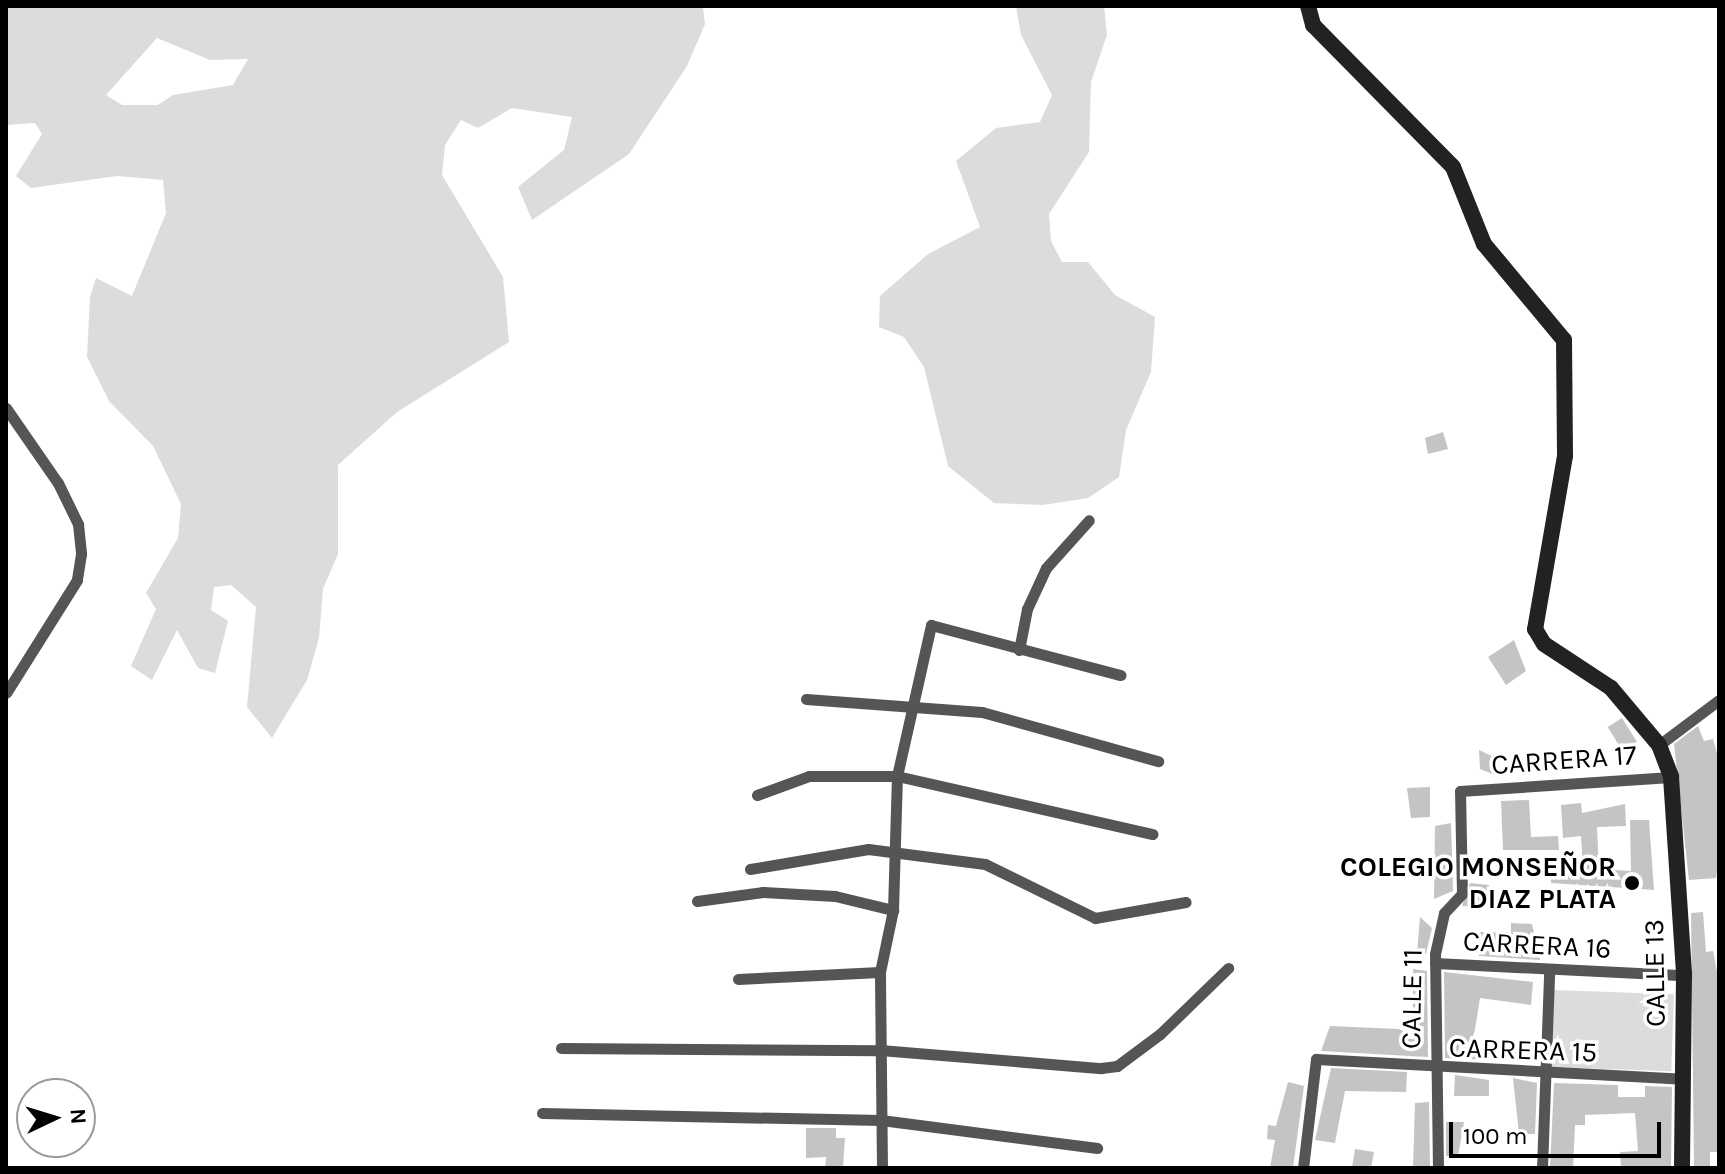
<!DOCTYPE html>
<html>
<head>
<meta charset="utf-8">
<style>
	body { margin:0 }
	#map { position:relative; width:1725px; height:1174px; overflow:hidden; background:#fff; font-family:Karla,sans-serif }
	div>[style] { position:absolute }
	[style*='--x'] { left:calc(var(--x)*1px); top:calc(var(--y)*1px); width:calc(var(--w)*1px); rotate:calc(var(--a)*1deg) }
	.green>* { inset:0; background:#dcdcdc; transform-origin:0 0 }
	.building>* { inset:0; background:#c4c4c4; transform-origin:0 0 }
	.street>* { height:11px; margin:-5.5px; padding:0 5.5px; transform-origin:5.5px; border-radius:5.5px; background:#555 }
	.secondary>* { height:16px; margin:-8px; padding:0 8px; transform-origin:8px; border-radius:8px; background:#222 }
	.dots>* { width:22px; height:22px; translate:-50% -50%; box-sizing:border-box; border:4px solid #fff; border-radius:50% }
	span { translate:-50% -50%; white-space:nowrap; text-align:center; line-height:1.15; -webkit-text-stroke:7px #fff; paint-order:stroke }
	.street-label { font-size:28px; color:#000 }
	.poi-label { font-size:28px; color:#000; font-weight:700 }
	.right { translate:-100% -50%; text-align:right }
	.frame { position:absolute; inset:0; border:8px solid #000; pointer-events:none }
	.north { position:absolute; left:16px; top:1078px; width:80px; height:80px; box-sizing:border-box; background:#fff; border:2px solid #999; border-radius:50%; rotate:86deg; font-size:22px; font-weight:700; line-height:32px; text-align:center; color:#000 }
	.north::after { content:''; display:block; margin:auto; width:28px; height:36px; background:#000; clip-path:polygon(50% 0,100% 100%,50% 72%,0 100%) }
	.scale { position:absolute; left:1449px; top:1122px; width:212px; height:36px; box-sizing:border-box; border:4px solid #000; border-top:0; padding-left:10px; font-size:24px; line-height:28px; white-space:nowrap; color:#000; -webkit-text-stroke:6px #fff; paint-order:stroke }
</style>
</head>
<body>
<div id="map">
	<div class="green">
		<i style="clip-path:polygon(evenodd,6px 6px,703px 6px,705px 24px,687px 66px,629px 154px,532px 220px,518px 187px,564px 150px,572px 117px,512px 108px,478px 128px,461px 120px,445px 145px,442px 175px,503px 277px,509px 342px,397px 412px,338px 465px,338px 554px,323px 589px,319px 638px,307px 680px,272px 738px,247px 707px,256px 607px,231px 585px,214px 587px,211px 610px,228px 621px,215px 673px,198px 668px,177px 630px,152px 680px,131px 666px,156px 609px,146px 593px,178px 538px,181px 504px,153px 446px,109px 401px,87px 357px,90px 297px,96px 278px,132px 296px,166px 213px,163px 180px,117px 176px,31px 188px,16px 176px,42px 134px,35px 123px,6px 125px,6px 6px,157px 38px,210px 60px,248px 59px,233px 85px,173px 95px,158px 105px,122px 105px,106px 95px,157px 38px)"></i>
		<i style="clip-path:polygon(1016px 6px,1104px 6px,1107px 35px,1091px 82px,1089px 152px,1049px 214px,1051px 241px,1062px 262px,1088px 262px,1115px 295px,1155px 317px,1151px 372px,1126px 430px,1119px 477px,1088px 498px,1043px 505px,994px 503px,948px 466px,924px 367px,904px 337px,879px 327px,880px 296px,928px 254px,980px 227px,956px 161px,996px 128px,1040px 122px,1052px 95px,1021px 35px)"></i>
		<i style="left:1554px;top:990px;width:120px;height:77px;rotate:2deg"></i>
	</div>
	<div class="building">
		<i style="clip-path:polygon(1443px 432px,1448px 449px,1428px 454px,1425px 438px)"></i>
		<i style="clip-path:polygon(1514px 640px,1526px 671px,1506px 685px,1488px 657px)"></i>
		<i style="left:1622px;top:718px;width:28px;height:17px;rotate:58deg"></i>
		<i style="clip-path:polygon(1698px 726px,1704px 741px,1713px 739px,1719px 760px,1719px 858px,1716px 878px,1689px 880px,1674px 744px)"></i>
		<i style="clip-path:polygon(1479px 750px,1500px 760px,1495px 775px,1480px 769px)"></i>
		<i style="clip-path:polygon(1430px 787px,1430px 817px,1411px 818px,1407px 788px)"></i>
		<i style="clip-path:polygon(1529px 800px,1531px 837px,1558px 836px,1559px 850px,1503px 850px,1501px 801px)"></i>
		<i style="clip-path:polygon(1581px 803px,1582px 813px,1625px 804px,1626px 826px,1597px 827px,1599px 869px,1631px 871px,1630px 820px,1649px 820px,1654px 890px,1551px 883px,1552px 866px,1583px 868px,1581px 836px,1563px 838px,1561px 805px)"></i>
		<i style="clip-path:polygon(1451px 823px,1453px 891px,1434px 899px,1435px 826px)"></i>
		<i style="clip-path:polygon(1470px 883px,1489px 885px,1486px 908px,1462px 906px)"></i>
		<i style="clip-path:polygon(1703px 912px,1706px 952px,1713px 951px,1719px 982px,1719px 1152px,1710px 1152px,1710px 1168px,1694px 1168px,1691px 913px)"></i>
		<i style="clip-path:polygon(1420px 917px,1432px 928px,1426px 954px,1417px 954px)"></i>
		<i style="clip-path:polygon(1511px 923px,1532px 924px,1540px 960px,1479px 956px,1480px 932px,1511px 933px)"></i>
		<i style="clip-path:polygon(1413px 969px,1427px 971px,1428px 1057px,1321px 1051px,1330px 1026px,1399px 1029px,1413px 1037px)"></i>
		<i style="clip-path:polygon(1444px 972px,1533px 982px,1531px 1005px,1480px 998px,1472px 1048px,1488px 1049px,1486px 1060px,1445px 1058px)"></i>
		<i style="clip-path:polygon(1518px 1043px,1534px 1043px,1533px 1062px,1511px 1061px)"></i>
		<i style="clip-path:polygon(1331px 1068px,1407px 1072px,1406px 1092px,1345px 1091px,1335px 1143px,1315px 1140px)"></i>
		<i style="clip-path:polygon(1455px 1075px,1489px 1080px,1489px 1096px,1454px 1096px)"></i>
		<i style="clip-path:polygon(1513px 1078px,1537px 1083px,1535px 1134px,1519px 1134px)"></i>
		<i style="clip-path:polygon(1288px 1082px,1304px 1086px,1293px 1168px,1270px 1168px,1275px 1140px,1267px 1139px,1268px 1125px,1276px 1126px)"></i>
		<i style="clip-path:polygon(1554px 1083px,1618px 1085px,1618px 1097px,1645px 1097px,1645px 1086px,1672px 1087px,1671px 1168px,1621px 1167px,1620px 1152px,1638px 1151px,1635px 1113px,1585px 1115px,1585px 1125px,1575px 1125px,1573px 1168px,1550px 1168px)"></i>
		<i style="clip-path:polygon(1429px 1102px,1430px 1168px,1413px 1168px,1415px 1103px)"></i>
		<i style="clip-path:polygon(1446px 1122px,1464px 1122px,1458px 1156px,1446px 1156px)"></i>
		<i style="clip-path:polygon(806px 1128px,836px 1128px,836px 1138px,845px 1138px,843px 1168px,825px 1168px,826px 1157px,806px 1158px)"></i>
		<i style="clip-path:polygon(1355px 1149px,1374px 1152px,1371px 1168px,1352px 1168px)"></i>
	</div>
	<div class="street">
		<i style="--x:6;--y:408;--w:91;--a:55.3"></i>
		<i style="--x:58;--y:483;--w:46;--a:64"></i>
		<i style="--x:78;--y:524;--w:30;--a:84"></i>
		<i style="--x:81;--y:554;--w:26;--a:99"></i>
		<i style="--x:77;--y:580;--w:133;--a:122.1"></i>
		<i style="--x:1019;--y:650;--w:42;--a:-79"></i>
		<i style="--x:1027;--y:609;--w:45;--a:-65.1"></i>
		<i style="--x:1046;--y:568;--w:64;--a:-48.1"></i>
		<i style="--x:806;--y:699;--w:176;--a:4.2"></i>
		<i style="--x:982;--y:712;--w:183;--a:15.6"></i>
		<i style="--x:1659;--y:745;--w:75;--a:-36.9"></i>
		<i style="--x:757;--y:795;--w:55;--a:-20.1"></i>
		<i style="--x:809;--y:776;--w:88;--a:0"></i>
		<i style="--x:897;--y:776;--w:262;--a:12.8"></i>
		<i style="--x:750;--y:869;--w:120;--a:-9.6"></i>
		<i style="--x:868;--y:849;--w:118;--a:7.3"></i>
		<i style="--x:985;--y:864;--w:123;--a:26.1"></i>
		<i style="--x:1095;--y:918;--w:92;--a:-10"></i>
		<i style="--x:697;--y:901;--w:67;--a:-7.8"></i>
		<i style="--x:763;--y:892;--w:72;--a:3.2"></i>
		<i style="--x:835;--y:896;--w:60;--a:13.6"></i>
		<i style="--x:1435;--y:963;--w:249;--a:2.8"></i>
		<i style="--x:738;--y:979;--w:142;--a:-2.8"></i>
		<i style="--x:561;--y:1048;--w:319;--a:0.4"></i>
		<i style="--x:880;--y:1050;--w:222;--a:4.7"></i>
		<i style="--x:1101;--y:1068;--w:16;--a:-7"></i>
		<i style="--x:1117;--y:1066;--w:54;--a:-36.7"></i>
		<i style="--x:1160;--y:1034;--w:95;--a:-44.1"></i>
		<i style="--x:542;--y:1113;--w:339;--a:1.2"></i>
		<i style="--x:881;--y:1120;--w:218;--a:7.4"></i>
		<i style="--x:882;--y:1168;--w:196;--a:-90.6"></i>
		<i style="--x:880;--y:972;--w:63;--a:-78.2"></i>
		<i style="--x:893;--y:910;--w:134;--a:-88.3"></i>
		<i style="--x:897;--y:776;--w:155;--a:-77.3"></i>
		<i style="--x:931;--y:625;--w:196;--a:14.8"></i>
		<i style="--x:1303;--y:1168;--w:110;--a:-83.2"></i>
		<i style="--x:1316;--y:1059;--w:367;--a:3.1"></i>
		<i style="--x:1438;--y:1168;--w:214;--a:-90.8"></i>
		<i style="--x:1435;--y:954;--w:42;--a:-77.6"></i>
		<i style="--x:1444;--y:913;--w:26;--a:-47"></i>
		<i style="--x:1462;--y:894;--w:103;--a:-91.1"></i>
		<i style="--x:1460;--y:791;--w:211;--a:-3.8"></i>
		<i style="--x:1542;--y:1168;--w:195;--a:-87.9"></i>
	</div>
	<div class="secondary">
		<i style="--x:1308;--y:6;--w:20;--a:75"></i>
		<i style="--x:1313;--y:25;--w:199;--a:45.4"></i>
		<i style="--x:1453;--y:167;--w:83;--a:68.1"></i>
		<i style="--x:1484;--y:244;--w:125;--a:50.2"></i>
		<i style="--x:1564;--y:340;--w:116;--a:89.5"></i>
		<i style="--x:1565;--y:456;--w:176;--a:99.8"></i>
		<i style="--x:1535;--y:629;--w:17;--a:59"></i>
		<i style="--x:1544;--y:644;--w:80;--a:33.3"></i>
		<i style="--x:1611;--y:688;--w:75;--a:49.9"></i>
		<i style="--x:1659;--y:745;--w:34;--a:69"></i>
		<i style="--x:1671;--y:777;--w:198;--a:86.2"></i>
		<i style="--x:1684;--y:975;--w:193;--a:90.6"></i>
	</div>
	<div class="dots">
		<i style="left:1632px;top:883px;background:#000"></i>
	</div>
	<div class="street-label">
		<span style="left:1564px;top:760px;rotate:-4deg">CARRERA 17</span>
		<span style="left:1537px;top:945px;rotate:3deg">CARRERA 16</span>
		<span style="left:1655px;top:973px;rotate:-91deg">CALLE 13</span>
		<span style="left:1412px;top:999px;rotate:-89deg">CALLE 11</span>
		<span style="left:1523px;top:1050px;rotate:2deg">CARRERA 15</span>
	</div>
	<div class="poi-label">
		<span class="right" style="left:1616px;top:883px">COLEGIO MONSEÑOR<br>DIAZ PLATA</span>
	</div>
	<div class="frame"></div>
	<div class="north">N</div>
	<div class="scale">100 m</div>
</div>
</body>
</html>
